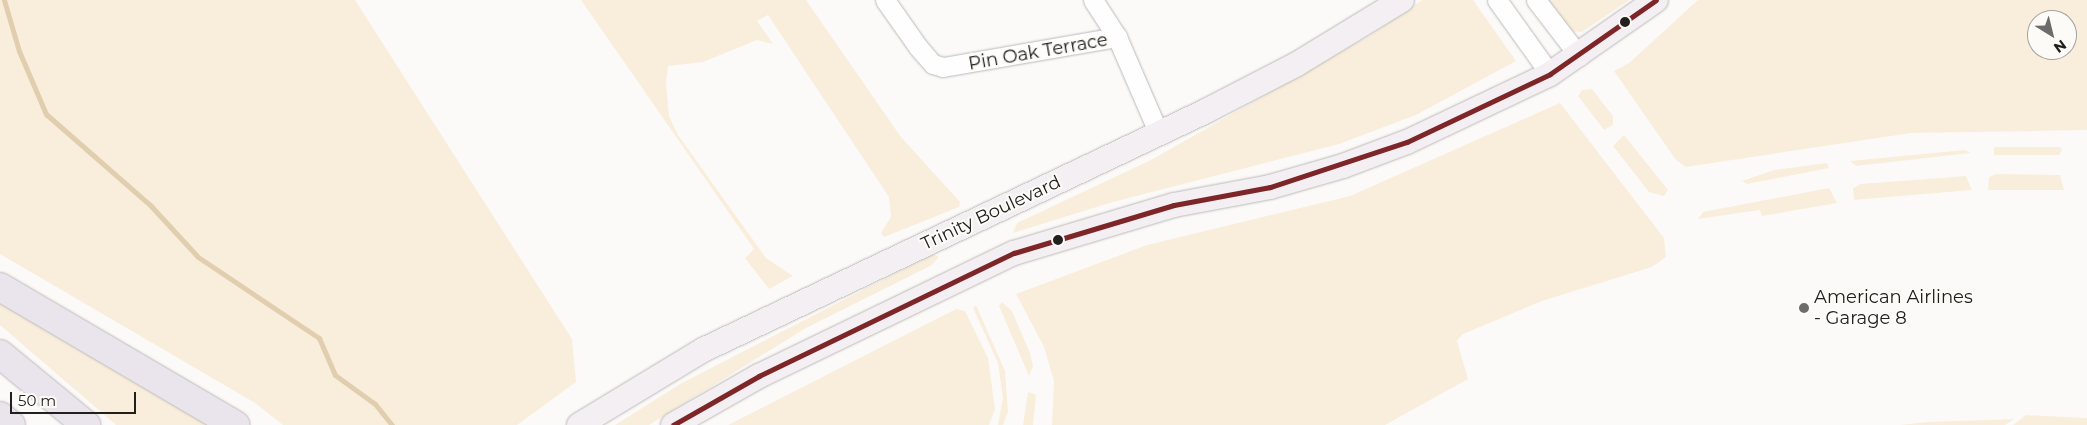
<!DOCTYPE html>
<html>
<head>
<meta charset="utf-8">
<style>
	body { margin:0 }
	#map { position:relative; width:2087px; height:425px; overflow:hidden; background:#fcfaf8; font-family:Montserrat,sans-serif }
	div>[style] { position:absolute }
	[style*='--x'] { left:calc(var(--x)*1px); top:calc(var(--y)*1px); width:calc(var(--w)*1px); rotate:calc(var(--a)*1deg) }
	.green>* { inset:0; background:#f9eedc }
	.stream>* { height:5px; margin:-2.5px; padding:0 2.5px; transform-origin:2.5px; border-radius:2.5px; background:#e1ceae }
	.roads { filter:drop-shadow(0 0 1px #bbbab8) drop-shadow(0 0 1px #bbbab8) }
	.minor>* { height:19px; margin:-9.5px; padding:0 9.5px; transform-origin:9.5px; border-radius:9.5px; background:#fffefe }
	.major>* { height:24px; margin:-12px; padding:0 12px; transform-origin:12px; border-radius:12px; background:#f3eff3 }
	.highway>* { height:28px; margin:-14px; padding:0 14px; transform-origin:14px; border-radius:14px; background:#eae4ec }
	.bus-1>* { height:5px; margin:-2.5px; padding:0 2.5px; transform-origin:2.5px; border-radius:2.5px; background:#7d2527 }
	.dots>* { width:14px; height:14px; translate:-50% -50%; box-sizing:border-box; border:2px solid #fdfbf7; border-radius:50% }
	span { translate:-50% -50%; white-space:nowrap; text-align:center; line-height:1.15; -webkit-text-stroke:4px #fdfbf7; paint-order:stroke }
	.street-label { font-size:18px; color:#21201f }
	.poi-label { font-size:18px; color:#21201f }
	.left { translate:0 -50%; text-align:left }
	.north { position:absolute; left:2027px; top:10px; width:50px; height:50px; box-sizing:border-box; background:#fdfbf7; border:1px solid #a5a3a1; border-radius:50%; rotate:144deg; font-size:14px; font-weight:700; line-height:20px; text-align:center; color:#21201f }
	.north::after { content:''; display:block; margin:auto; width:18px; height:22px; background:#6e6c6b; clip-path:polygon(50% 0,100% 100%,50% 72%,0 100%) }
	.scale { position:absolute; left:10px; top:392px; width:126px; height:22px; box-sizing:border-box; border:2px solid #21201f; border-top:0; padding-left:6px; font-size:15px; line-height:18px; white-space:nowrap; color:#21201f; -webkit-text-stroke:4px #fdfbf7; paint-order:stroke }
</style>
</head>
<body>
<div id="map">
	<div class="green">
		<i style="clip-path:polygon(0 0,355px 0,572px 339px,576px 382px,517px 425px,283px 425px,255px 403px,0 254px)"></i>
		<i style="clip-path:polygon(581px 0,806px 0,901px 137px,960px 202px,959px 207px,884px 237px,881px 233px,891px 217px,889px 197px,768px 15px,757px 21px,773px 44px,757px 40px,703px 62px,668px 66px,666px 83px,669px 116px,678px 135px,766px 258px,793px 276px,769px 289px,745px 258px,754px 249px)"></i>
		<i style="clip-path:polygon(1422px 0,1473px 0,1516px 61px,1416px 115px,1339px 144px,1113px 202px,1013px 233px,1017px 223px,1151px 160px,1369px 36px)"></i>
		<i style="clip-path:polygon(1548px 0,1629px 0,1582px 32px,1571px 31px)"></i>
		<i style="clip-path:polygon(evenodd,1698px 0,2087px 0,2087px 130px,1911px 133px,1686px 167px,1676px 160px,1614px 71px,1629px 63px,1698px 0,2037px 20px,2067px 20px,2067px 50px,2037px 50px,2037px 20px)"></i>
		<i style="clip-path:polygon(1592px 89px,1613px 116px,1613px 125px,1604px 130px,1578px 96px,1582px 90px)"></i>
		<i style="clip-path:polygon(1560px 103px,1664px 238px,1666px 257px,1652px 267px,1542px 301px,1463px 334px,1457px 341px,1468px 379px,1385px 425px,1052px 425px,1054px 381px,1044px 347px,1016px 294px,1147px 245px,1350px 196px)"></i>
		<i style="clip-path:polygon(1624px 135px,1668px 190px,1664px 196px,1649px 192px,1613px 146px)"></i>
		<i style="clip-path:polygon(1994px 147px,2060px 147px,2062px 150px,2059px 155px,1994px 155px)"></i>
		<i style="clip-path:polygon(1965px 150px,1971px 153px,1856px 166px,1850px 161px)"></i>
		<i style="clip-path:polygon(1827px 163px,1829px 168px,1747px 184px,1742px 181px,1774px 170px)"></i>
		<i style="clip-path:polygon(1996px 174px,2060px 175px,2064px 190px,1988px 190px,1989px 177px)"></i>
		<i style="clip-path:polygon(1966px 176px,1972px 190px,1854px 200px,1853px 188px,1861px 184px)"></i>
		<i style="clip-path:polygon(1829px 188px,1837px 203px,1762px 216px,1760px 210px,1698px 219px,1703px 212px)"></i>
		<i style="clip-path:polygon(933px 254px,939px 257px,932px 265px,806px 328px,649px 425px,615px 425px,680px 384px)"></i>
		<i style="clip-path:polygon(0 295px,223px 425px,116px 425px,0 325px)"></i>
		<i style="clip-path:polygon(1002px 302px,1012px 311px,1030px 353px,1033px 366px,1029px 376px,999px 306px)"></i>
		<i style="clip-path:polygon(976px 305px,1005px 371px,1008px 412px,1003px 425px,998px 425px,1003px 398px,998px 363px,973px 308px)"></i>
		<i style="clip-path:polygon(956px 309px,965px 311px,988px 358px,995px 409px,989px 425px,728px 425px)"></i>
		<i style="clip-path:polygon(1028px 392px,1036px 395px,1033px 425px,1023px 425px)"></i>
		<i style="clip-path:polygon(2026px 415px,2087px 418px,2087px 425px,2013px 425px)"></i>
		<i style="clip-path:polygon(2014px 419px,2005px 425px,1900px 425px,1927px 422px)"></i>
	</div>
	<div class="stream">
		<i style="--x:4;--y:0;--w:53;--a:73.6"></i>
		<i style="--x:19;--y:51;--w:69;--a:66.8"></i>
		<i style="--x:46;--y:114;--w:140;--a:41.2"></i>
		<i style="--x:151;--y:206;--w:69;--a:47.3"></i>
		<i style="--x:198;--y:257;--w:146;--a:33.8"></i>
		<i style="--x:319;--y:338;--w:40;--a:66.6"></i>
		<i style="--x:335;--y:375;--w:49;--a:35.9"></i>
		<i style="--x:375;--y:404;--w:27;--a:51"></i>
	</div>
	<div class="roads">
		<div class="minor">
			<i style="--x:885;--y:0;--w:57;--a:54.9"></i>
			<i style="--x:918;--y:47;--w:23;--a:49"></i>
			<i style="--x:933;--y:64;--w:10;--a:17"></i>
			<i style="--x:943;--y:67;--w:177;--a:-9.8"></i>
			<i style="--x:1117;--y:37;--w:106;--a:66.6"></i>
			<i style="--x:1093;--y:0;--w:44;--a:57"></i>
			<i style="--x:1497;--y:0;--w:91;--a:54.4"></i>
			<i style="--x:1536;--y:0;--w:71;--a:52.5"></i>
		</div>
		<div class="major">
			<i style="--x:579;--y:425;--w:145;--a:-31.2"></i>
			<i style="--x:703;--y:350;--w:557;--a:-25.41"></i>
			<i style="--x:1206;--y:111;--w:102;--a:-27.3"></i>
			<i style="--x:1297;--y:64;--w:123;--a:-31.4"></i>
			<i style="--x:673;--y:425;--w:99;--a:-29.7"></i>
			<i style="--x:759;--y:376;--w:283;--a:-25.8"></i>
			<i style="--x:1014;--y:253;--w:167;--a:-16.7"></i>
			<i style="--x:1174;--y:205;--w:98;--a:-10.6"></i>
			<i style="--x:1270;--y:187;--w:76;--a:-16"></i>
			<i style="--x:1343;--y:166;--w:68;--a:-20.6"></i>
			<i style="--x:1407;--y:142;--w:158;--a:-25.4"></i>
			<i style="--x:1550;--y:74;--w:129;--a:-34.9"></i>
		</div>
		<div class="highway">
			<i style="--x:0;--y:287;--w:273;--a:30.4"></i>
			<i style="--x:0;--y:354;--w:112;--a:39.5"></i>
			<i style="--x:0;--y:416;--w:14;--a:39"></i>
		</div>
	</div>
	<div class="bus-1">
		<i style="--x:673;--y:425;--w:99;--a:-29.7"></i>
		<i style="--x:759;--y:376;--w:283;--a:-25.8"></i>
		<i style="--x:1014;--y:253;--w:167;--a:-16.7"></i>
		<i style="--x:1174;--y:205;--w:98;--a:-10.6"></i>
		<i style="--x:1270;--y:187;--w:144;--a:-18.2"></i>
		<i style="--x:1407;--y:142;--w:158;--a:-25.4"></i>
		<i style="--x:1550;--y:74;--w:129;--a:-34.9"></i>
	</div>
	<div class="dots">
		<i style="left:1625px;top:22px;background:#21201f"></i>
		<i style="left:1058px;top:240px;background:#21201f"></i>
		<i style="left:1804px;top:308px;background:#6e6c6b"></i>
	</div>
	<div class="street-label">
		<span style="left:1038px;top:52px;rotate:-10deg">Pin Oak Terrace</span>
		<span style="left:991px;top:213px;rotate:-25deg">Trinity Boulevard</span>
	</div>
	<div class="poi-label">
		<span class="left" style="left:1814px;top:308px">American Airlines<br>- Garage 8</span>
	</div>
	<div class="north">N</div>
	<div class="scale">50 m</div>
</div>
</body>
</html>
